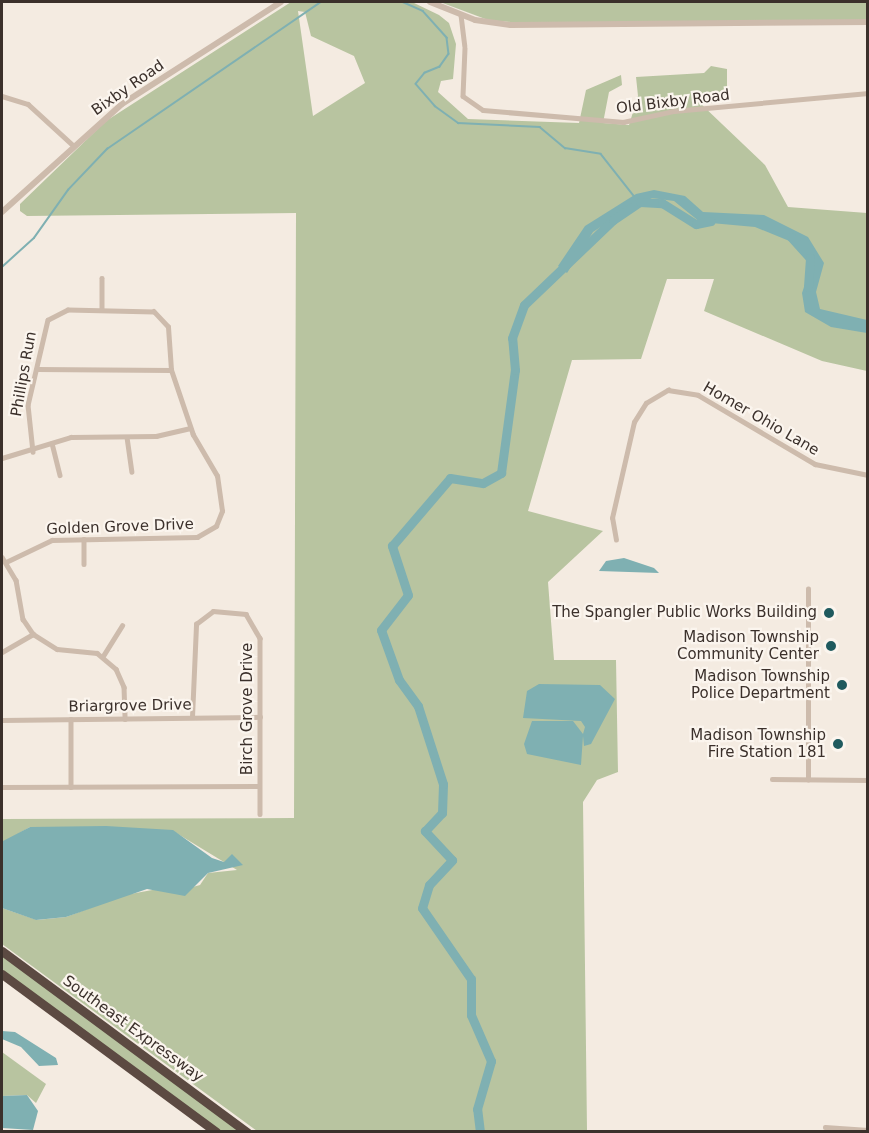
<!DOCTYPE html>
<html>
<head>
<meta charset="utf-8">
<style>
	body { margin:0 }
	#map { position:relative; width:869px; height:1133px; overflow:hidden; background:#f4ebe1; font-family:"DejaVu Sans",sans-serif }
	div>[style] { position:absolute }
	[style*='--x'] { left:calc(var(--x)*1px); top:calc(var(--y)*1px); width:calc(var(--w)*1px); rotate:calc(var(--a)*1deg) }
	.green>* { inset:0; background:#b8c4a0; transform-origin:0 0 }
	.water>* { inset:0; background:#7fb0b2 }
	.stream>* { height:1.5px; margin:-0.75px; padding:0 0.75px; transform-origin:0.75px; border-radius:0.75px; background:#7fb0b2 }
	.river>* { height:9px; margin:-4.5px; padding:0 4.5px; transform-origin:4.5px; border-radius:4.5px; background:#7fb0b2 }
	.minor>* { height:4.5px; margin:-2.25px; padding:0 2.25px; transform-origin:2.25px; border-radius:2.25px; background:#cdbbac }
	.tertiary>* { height:6px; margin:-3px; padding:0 3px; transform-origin:3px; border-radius:3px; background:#cdbbac }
	.motorway>* { height:9px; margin:-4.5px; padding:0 4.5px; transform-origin:4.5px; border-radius:4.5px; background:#5c4a42 }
	.dots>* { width:16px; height:16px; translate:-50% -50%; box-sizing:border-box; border:3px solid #fbf5ee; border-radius:50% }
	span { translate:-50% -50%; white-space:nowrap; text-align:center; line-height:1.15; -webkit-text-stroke:4.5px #fbf5ee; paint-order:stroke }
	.street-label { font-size:15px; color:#3b302b }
	.poi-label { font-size:15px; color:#3b302b }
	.right { translate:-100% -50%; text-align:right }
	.frame { position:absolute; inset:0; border:3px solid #3b302b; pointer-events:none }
</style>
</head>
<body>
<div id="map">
	<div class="green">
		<i style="clip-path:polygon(evenodd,291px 2px,412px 2px,439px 15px,449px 23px,456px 44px,453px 79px,441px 81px,438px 92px,468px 119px,579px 123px,586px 90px,621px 75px,622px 85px,609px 92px,603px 123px,629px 125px,638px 96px,636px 77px,704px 73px,711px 66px,727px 69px,727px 93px,719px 102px,701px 104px,765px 165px,788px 207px,867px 213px,867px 371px,822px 361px,704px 311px,714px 279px,667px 279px,641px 359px,572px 360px,528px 511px,603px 531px,548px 582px,554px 660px,616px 660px,618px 772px,597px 780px,583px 802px,587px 1130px,636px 1131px,257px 1131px,2px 944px,2px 908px,37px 920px,66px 917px,125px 895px,163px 888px,171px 893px,200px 885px,208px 873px,237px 870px,173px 831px,30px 827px,2px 843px,2px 819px,294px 818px,296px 213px,27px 216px,20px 211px,20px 204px,106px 121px,291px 2px,298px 11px,305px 12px,311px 36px,354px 56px,365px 83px,313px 116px,298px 11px)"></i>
		<i style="clip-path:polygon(440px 2px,867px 2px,868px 22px,543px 25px,488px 20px)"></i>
		<i style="left:2px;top:955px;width:297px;height:14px;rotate:36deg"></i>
		<i style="clip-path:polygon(2px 1052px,46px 1084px,36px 1103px,27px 1095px,2px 1096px)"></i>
	</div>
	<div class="water">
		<i style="clip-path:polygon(654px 190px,685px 196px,703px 212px,764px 215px,808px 237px,824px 263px,816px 292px,820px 309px,867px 320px,867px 333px,831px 327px,805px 312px,802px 293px,812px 263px,804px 247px,755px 227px,700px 222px,674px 201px,652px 198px,617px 216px,593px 232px,567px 273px,558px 266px,585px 226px,636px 194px)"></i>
		<i style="clip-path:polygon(624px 558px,654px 568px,659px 573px,599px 571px,606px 561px)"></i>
		<i style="clip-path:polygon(539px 684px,600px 685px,615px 699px,591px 744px,584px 746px,583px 736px,581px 765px,527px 754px,524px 744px,532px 721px,573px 721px,583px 734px,585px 727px,581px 721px,523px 718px,527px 691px)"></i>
		<i style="clip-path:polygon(106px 826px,173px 830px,212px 858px,224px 862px,232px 854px,243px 865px,208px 873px,185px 896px,147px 889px,66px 917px,36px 920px,2px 908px,3px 841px,30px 827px)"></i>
		<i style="clip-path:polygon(2px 1031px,15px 1032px,56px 1058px,58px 1065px,39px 1066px,21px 1047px,2px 1039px)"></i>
		<i style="clip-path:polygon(27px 1095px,38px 1111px,33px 1130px,2px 1128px,2px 1096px)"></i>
	</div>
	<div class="stream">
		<i style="--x:403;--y:2;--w:22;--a:24"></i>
		<i style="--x:423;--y:11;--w:36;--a:48"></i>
		<i style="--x:447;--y:38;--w:16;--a:83"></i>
		<i style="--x:449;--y:54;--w:16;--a:125"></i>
		<i style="--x:440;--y:67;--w:16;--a:158"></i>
		<i style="--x:425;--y:73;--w:14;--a:129"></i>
		<i style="--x:416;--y:84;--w:29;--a:49"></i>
		<i style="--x:435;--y:106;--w:29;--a:36"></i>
		<i style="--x:458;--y:123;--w:82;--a:2.8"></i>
		<i style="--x:540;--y:127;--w:33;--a:40"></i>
		<i style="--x:565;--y:148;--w:36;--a:9"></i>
		<i style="--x:601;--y:154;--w:53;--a:51.8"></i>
		<i style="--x:2;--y:267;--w:43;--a:-42.2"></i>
		<i style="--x:34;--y:238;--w:59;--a:-54.7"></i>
		<i style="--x:68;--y:190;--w:57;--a:-46.4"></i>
		<i style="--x:107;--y:149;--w:260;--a:-34.5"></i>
	</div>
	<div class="river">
		<i style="--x:791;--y:237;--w:28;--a:48"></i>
		<i style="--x:810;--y:258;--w:29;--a:94"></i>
		<i style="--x:480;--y:1132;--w:23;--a:-97"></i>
		<i style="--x:477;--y:1109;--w:50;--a:-73.7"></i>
		<i style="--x:491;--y:1061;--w:50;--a:-113.5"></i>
		<i style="--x:471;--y:1015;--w:36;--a:-90"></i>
		<i style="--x:471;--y:979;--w:86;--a:-124.6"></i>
		<i style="--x:422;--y:908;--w:24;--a:-73"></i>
		<i style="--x:429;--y:885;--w:34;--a:-47"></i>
		<i style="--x:452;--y:860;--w:40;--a:-133"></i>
		<i style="--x:425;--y:831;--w:25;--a:-47"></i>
		<i style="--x:442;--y:813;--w:29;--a:-88"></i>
		<i style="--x:443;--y:784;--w:82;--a:-107.8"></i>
		<i style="--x:418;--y:706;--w:32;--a:-126"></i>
		<i style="--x:399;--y:680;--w:53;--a:-109.8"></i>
		<i style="--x:381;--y:630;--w:44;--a:-52.4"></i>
		<i style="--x:408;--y:595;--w:52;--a:-108.1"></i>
		<i style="--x:392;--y:546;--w:89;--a:-49.5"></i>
		<i style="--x:450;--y:478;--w:33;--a:9"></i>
		<i style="--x:483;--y:483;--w:21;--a:-29"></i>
		<i style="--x:501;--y:473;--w:104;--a:-82.3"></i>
		<i style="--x:515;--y:370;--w:32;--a:-95"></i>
		<i style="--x:512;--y:338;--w:35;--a:-70"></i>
		<i style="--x:524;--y:305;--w:123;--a:-43.7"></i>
		<i style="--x:613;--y:220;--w:32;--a:-34"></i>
		<i style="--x:640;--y:202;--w:22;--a:3"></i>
		<i style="--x:662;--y:203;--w:40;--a:32"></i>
		<i style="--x:696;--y:224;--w:15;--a:-11"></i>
	</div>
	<div class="minor">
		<i style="--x:461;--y:15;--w:31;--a:83"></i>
		<i style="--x:465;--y:48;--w:48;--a:92.4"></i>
		<i style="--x:463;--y:96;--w:24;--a:35"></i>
		<i style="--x:483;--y:110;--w:141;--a:4.9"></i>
		<i style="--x:623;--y:122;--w:52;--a:-12.2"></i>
		<i style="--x:674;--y:111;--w:195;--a:-5.3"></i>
		<i style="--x:2;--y:96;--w:27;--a:17"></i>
		<i style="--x:28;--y:104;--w:62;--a:42.4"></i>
		<i style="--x:102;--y:278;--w:32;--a:90"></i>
		<i style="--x:37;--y:369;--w:134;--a:0.4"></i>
		<i style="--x:127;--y:437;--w:35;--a:82"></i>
		<i style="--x:52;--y:443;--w:33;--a:76"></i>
		<i style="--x:2;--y:458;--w:72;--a:-16.9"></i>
		<i style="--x:71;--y:437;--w:85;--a:-0.7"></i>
		<i style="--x:156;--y:436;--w:35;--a:-13"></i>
		<i style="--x:84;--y:539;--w:25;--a:90"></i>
		<i style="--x:616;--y:540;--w:22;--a:-100"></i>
		<i style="--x:612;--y:518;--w:98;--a:-77.1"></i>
		<i style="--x:634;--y:422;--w:22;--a:-58"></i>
		<i style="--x:646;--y:403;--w:26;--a:-31"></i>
		<i style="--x:668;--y:390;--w:30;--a:9"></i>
		<i style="--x:698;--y:395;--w:136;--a:30.5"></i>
		<i style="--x:815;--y:464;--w:54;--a:11.7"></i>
		<i style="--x:2;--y:557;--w:27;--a:59"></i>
		<i style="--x:16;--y:580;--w:40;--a:80"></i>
		<i style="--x:23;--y:619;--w:18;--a:56"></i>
		<i style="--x:33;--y:634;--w:28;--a:32"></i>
		<i style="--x:57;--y:649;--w:40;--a:5.7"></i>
		<i style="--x:97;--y:653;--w:25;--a:40"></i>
		<i style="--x:116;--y:669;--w:20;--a:66"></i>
		<i style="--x:124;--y:687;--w:32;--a:88"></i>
		<i style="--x:6;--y:562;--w:51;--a:-25.6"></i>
		<i style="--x:52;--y:540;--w:145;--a:-1.2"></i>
		<i style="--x:197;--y:537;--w:22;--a:-30"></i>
		<i style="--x:216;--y:526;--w:16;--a:-68"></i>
		<i style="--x:222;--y:511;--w:35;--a:-98"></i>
		<i style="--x:217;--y:476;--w:48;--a:-120.3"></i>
		<i style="--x:193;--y:435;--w:69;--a:-108.7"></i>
		<i style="--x:171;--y:370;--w:43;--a:-94"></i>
		<i style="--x:168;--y:327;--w:21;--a:-133"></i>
		<i style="--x:154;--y:312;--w:86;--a:-178.7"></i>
		<i style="--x:68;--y:310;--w:22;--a:153"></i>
		<i style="--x:48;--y:320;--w:87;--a:103.2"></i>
		<i style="--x:28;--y:405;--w:47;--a:83.9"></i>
		<i style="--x:2;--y:652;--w:36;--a:-30"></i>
		<i style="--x:103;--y:656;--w:36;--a:-58"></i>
		<i style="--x:192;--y:717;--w:93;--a:-87.5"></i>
		<i style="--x:196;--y:624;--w:21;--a:-37"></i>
		<i style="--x:213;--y:611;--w:33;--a:5"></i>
		<i style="--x:246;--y:614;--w:28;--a:60"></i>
		<i style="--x:260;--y:638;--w:176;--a:90"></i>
		<i style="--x:71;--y:719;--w:68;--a:90"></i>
		<i style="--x:2;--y:720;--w:258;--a:-0.7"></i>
		<i style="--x:772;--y:779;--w:96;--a:0.6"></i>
		<i style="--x:808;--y:780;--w:191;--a:-90"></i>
		<i style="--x:2;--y:787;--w:257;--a:-0.2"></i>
		<i style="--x:825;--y:1127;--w:43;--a:4"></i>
	</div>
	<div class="tertiary">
		<i style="--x:430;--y:2;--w:48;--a:21.8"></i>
		<i style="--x:475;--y:20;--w:36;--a:8"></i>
		<i style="--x:511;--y:25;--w:357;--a:-0.5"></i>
		<i style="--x:2;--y:212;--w:161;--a:-42"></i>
		<i style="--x:122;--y:104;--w:189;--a:-32.7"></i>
	</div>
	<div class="motorway">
		<i style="--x:2;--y:951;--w:305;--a:36.5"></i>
		<i style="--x:2;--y:974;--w:266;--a:36.4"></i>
	</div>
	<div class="dots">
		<i style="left:829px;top:613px;background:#1f5a5e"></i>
		<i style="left:831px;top:646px;background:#1f5a5e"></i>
		<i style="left:842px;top:685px;background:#1f5a5e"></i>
		<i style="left:838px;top:744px;background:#1f5a5e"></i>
	</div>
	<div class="street-label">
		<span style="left:128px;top:88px;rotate:-35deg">Bixby Road</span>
		<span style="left:673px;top:102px;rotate:-7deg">Old Bixby Road</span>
		<span style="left:24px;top:374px;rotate:-80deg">Phillips Run</span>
		<span style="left:761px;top:419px;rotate:30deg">Homer Ohio Lane</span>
		<span style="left:120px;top:527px;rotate:-2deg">Golden Grove Drive</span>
		<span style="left:130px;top:706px;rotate:-1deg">Briargrove Drive</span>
		<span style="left:248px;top:709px;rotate:-90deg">Birch Grove Drive</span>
		<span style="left:133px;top:1029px;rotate:36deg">Southeast Expressway</span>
	</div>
	<div class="poi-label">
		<span class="right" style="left:817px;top:613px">The Spangler Public Works Building</span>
		<span class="right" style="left:819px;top:646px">Madison Township<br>Community Center</span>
		<span class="right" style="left:830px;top:685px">Madison Township<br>Police Department</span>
		<span class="right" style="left:826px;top:744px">Madison Township<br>Fire Station 181</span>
	</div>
	<div class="frame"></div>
</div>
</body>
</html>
